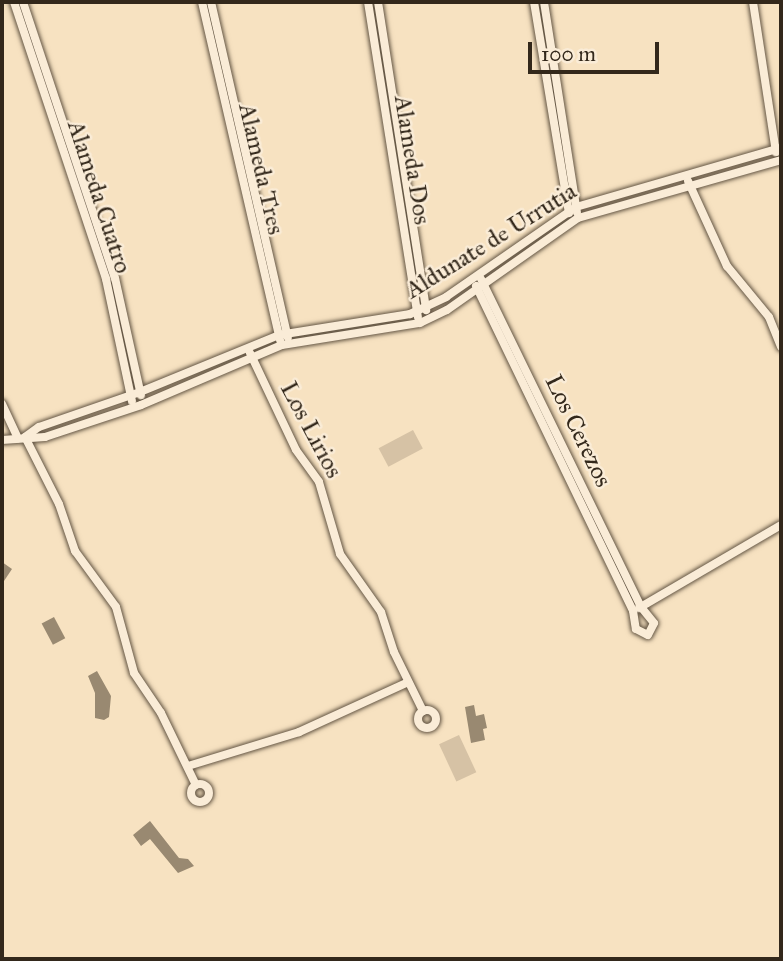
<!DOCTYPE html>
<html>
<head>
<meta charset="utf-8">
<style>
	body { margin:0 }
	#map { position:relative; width:783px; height:961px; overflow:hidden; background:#f7e2c1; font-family:"IM FELL Great Primer",serif }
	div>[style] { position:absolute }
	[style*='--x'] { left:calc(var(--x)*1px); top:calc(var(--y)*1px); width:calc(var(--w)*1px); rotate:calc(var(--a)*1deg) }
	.green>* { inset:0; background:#d6c2a5; transform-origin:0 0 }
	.building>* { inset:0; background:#998971; transform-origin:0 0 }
	.roads { filter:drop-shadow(0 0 2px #645644) drop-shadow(0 0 2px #645644) }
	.minor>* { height:8px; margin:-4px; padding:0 4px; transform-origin:4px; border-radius:4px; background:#faecd7 }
	.minor>.ring { margin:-4px; padding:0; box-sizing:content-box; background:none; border:8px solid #faecd7; border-radius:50% }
	span { translate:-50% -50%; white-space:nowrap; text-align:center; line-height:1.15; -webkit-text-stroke:5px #faecd7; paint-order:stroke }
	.street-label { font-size:24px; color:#33281b }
	.frame { position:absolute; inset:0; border:4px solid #33281b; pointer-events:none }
	.scale { position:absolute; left:528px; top:42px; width:131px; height:32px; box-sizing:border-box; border:4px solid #33281b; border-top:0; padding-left:9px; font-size:21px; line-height:24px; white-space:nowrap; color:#33281b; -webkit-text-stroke:5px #faecd7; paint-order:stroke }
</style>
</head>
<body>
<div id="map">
	<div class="green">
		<i style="left:413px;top:430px;width:21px;height:39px;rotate:62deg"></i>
		<i style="left:459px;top:735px;width:41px;height:22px;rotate:65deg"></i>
	</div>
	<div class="building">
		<i style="clip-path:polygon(2px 562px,12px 569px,2px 584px)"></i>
		<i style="left:54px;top:617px;width:24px;height:14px;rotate:62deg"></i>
		<i style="clip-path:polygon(97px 671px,111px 696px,109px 717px,104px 720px,95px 718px,95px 693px,88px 676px)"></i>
		<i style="clip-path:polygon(474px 705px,476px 716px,484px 714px,487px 728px,483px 729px,485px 740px,471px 743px,465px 707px)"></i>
		<i style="clip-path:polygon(150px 821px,179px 858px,188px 859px,194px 866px,178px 873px,150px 839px,141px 846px,133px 835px)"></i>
	</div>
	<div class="roads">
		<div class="minor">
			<i style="--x:14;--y:2;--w:292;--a:71.6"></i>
			<i style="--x:106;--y:279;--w:125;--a:78"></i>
			<i style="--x:23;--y:2;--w:291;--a:71.6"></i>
			<i style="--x:115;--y:278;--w:120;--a:77.5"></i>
			<i style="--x:202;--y:2;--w:347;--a:77"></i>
			<i style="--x:211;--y:2;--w:344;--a:77.1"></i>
			<i style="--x:368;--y:2;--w:319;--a:81"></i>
			<i style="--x:378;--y:2;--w:312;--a:81.1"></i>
			<i style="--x:534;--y:2;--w:214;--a:80.6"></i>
			<i style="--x:544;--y:2;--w:213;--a:81.1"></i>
			<i style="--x:753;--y:2;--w:152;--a:81.3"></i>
			<i style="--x:688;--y:181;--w:94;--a:65.4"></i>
			<i style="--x:727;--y:266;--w:66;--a:50.5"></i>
			<i style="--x:769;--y:317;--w:32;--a:68"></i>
			<i style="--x:476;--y:286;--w:361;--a:64.2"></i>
			<i style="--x:633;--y:611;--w:18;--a:81"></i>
			<i style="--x:636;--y:629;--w:13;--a:27"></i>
			<i style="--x:648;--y:635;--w:13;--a:-63"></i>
			<i style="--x:654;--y:623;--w:21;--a:-129"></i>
			<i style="--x:641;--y:607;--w:365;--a:-116"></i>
			<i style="--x:250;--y:353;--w:107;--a:64.6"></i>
			<i style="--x:296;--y:450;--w:39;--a:54"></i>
			<i style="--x:319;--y:482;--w:75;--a:73.7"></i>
			<i style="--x:340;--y:554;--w:71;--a:54.7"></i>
			<i style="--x:381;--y:612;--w:42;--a:72"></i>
			<i style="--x:394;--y:652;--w:66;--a:63.8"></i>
			<i style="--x:2;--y:404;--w:38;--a:65"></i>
			<i style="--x:25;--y:437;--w:17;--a:-36"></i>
			<i style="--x:39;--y:427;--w:107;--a:-19.1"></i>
			<i style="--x:140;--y:392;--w:150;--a:-22.3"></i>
			<i style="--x:279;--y:335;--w:133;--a:-9.1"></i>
			<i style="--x:410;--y:314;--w:40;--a:-25"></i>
			<i style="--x:446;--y:297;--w:158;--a:-34.7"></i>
			<i style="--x:576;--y:207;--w:213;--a:-16.1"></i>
			<i style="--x:25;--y:437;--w:75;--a:63.1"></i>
			<i style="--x:59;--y:504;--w:50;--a:71.2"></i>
			<i style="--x:75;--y:551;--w:69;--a:53.8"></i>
			<i style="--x:116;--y:607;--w:68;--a:74.7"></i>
			<i style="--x:134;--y:673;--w:48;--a:56"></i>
			<i style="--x:161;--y:713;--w:80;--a:64.1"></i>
			<i style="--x:2;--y:440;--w:43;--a:-4"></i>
			<i style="--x:45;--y:437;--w:101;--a:-18.4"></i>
			<i style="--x:141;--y:405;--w:153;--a:-23.1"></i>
			<i style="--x:282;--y:345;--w:140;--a:-9.1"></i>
			<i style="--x:420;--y:323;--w:30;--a:-26"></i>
			<i style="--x:447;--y:310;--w:160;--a:-35.1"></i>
			<i style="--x:578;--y:218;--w:211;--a:-15.9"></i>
			<i style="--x:639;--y:608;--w:164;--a:-30.3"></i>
			<i class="ring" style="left:418px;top:710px;width:10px;height:10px"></i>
			<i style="--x:188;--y:766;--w:116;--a:-17"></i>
			<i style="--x:299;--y:732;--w:120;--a:-24.6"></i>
			<i class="ring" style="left:191px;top:784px;width:10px;height:10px"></i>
		</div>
	</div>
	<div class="street-label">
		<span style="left:412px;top:160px;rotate:81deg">Alameda Dos</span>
		<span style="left:261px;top:169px;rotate:77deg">Alameda Tres</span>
		<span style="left:99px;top:197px;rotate:72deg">Alameda Cuatro</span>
		<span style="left:491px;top:241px;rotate:-32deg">Aldunate de Urrutia</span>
		<span style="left:311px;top:430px;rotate:62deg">Los Lirios</span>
		<span style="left:578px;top:431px;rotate:64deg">Los Cerezos</span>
	</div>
	<div class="frame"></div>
	<div class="scale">100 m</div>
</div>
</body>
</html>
